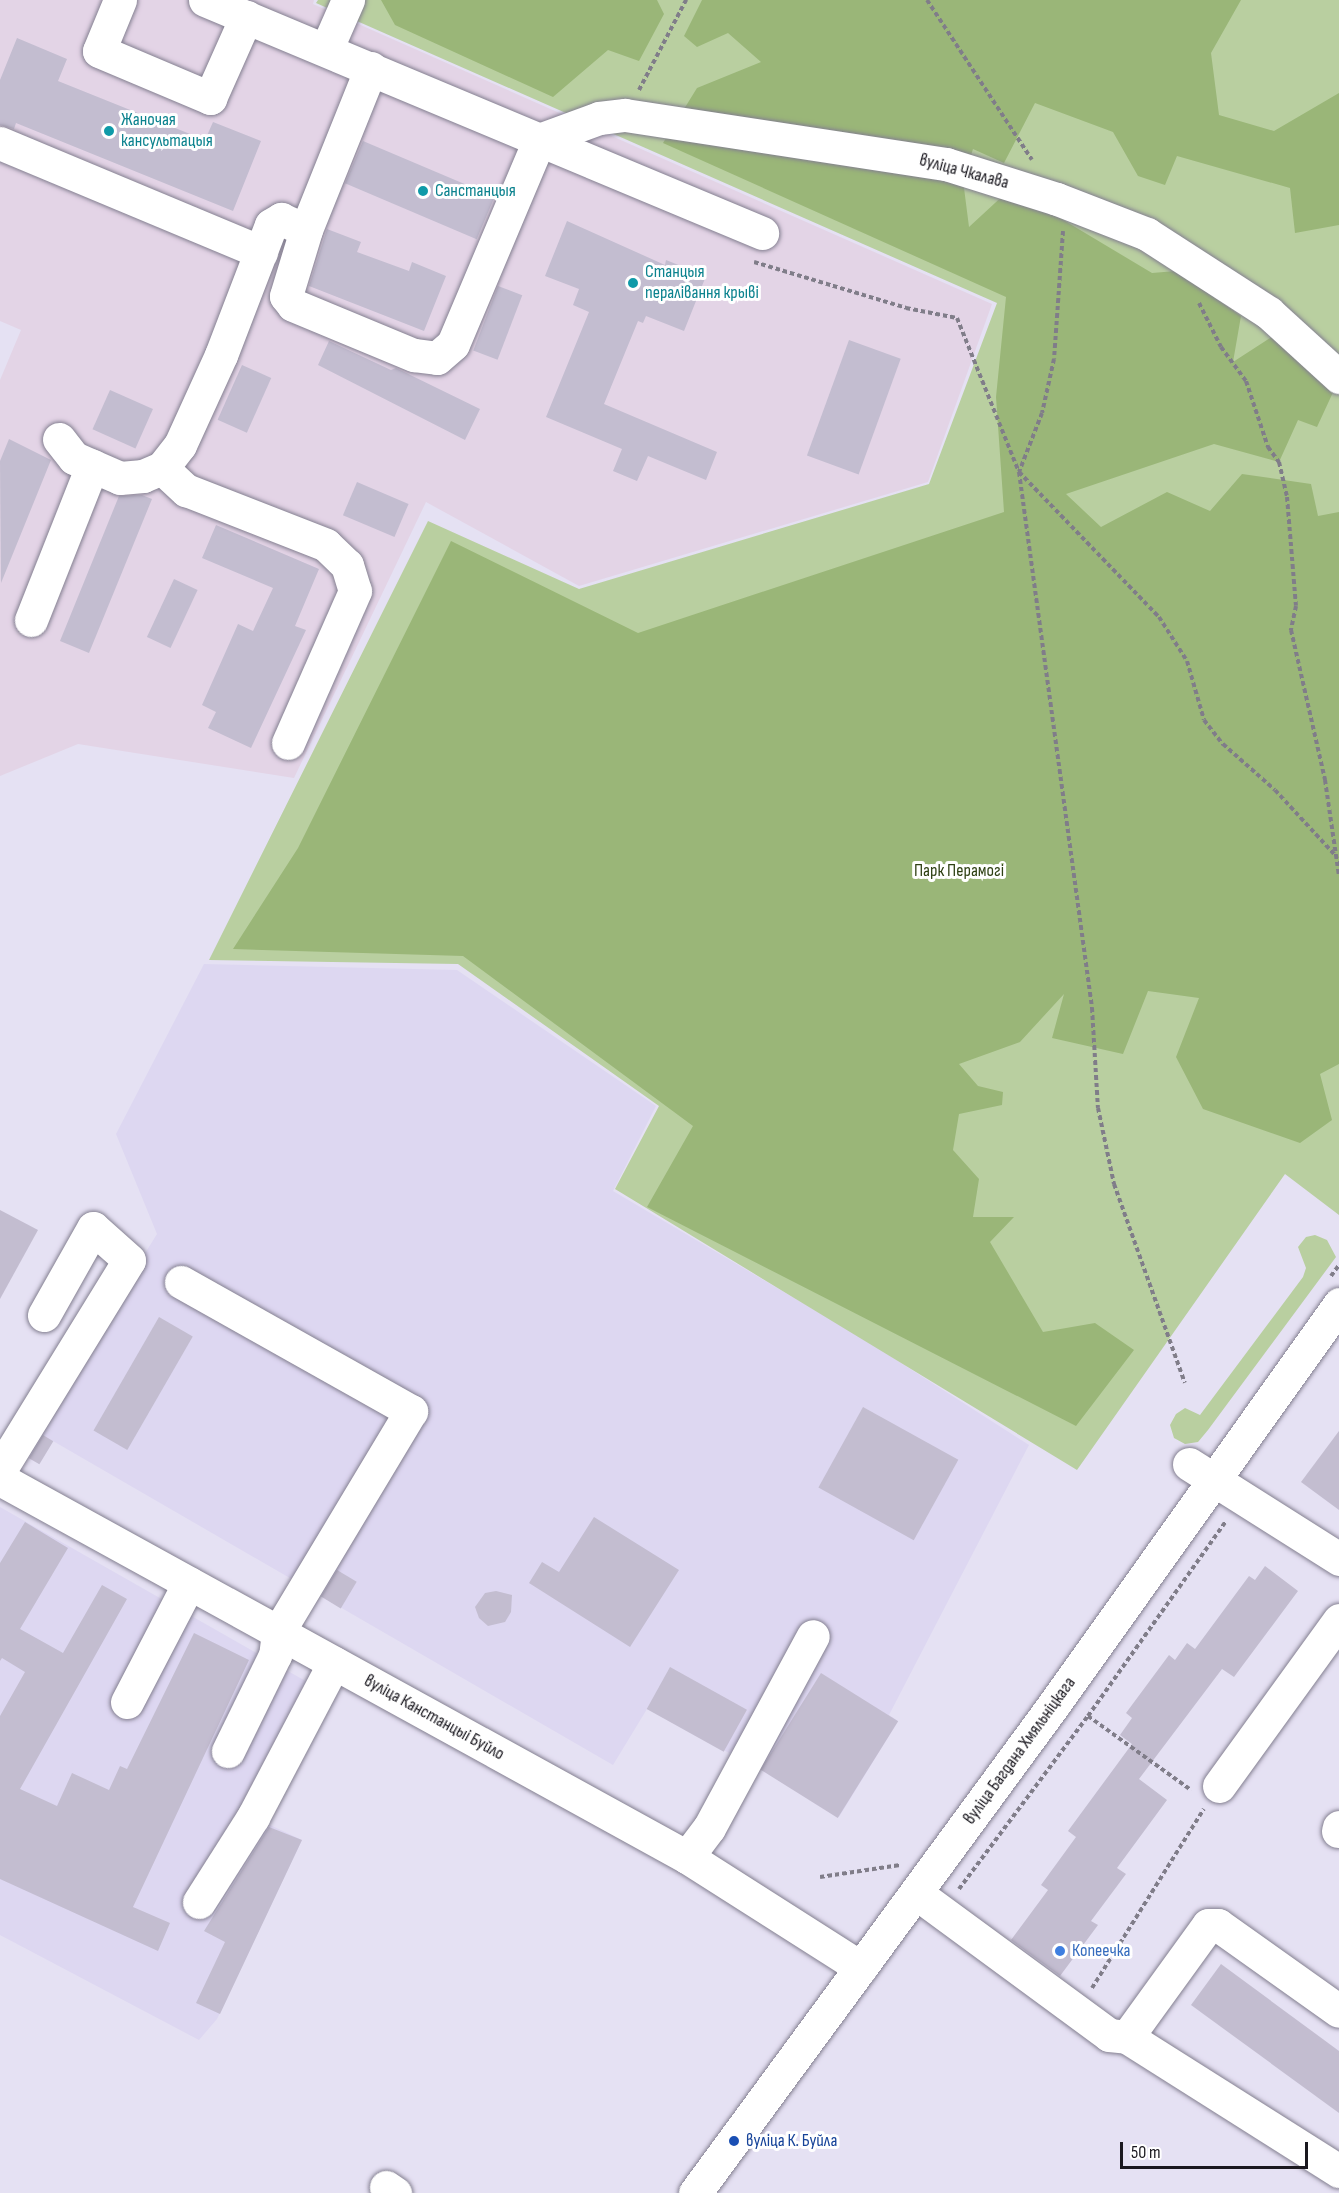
<!DOCTYPE html>
<html>
<head>
<meta charset="utf-8">
<style>
	body { margin:0 }
	#map { position:relative; width:1339px; height:2193px; overflow:hidden; background:#e5e1f3; font-family:"Sofia Sans Condensed",sans-serif }
	div>[style] { position:absolute }
	[style*='--x'] { left:calc(var(--x)*1px); top:calc(var(--y)*1px); width:calc(var(--w)*1px); rotate:calc(var(--a)*1deg) }
	.built>* { inset:0; background:#ddd7f1 }
	.medical>* { inset:0; background:#e3d4e6 }
	.green>* { inset:0; background:#b9cfa0 }
	.forest>* { inset:0; background:#9ab678 }
	.building>* { inset:0; background:#c3bdd0; transform-origin:0 0 }
	.path>* { height:4px; margin-top:-2px; transform-origin:0; background:repeating-linear-gradient(90deg,#807d89 0 4.5px,transparent 0 7.5px) }
	.roads { filter:drop-shadow(0 0 2px #837f90) drop-shadow(0 0 2px #837f90) }
	.minor>* { height:33px; margin:-16.5px; padding:0 16.5px; transform-origin:16.5px; border-radius:16.5px; background:#fff }
	.dots>* { width:16px; height:16px; translate:-50% -50%; box-sizing:border-box; border:3px solid #fff; border-radius:50% }
	span { translate:-50% -50%; white-space:nowrap; text-align:center; line-height:1.15; -webkit-text-stroke:6px #fff; paint-order:stroke }
	.culture-label { font-size:18px; color:#0d838f }
	.left { translate:0 -50%; text-align:left }
	.street-label { font-size:18px; color:#1a181f }
	.park-label { font-size:18px; color:#2f4114 }
	.shop-label { font-size:18px; color:#366cbe }
	.transit-label { font-size:18px; color:#164399 }
	.scale { position:absolute; left:1120px; top:2142px; width:188px; height:27px; box-sizing:border-box; border:3px solid #1a181f; border-top:0; padding-left:8px; font-size:18px; line-height:21px; white-space:nowrap; color:#1a181f; -webkit-text-stroke:4px #fff; paint-order:stroke }
</style>
</head>
<body>
<div id="map">
	<div class="built">
		<i style="clip-path:polygon(204px 964px,457px 970px,656px 1106px,613px 1191px,862px 1338px,1029px 1445px,889px 1715px,898px 1721px,839px 1817px,761px 1770px,647px 1709px,613px 1765px,53px 1441px,39px 1464px,21px 1453px,157px 1234px,116px 1134px)"></i>
		<i style="clip-path:polygon(0 1507px,309px 1683px,253px 1817px,302px 1840px,217px 2019px,199px 2040px,0 1935px)"></i>
	</div>
	<div class="medical">
		<i style="clip-path:polygon(0 0,314px 0,313px 4px,992px 304px,928px 482px,579px 586px,426px 502px,294px 778px,78px 744px,0 776px,0 380px,21px 330px,0 321px)"></i>
	</div>
	<div class="green">
		<i style="clip-path:polygon(318px 0,1339px 0,1339px 1215px,1285px 1174px,1077px 1470px,615px 1189px,659px 1106px,458px 964px,209px 960px,428px 521px,579px 589px,929px 484px,997px 303px,316px 3px)"></i>
		<i style="clip-path:polygon(1315px 1235px,1327px 1240px,1336px 1257px,1208px 1430px,1198px 1442px,1185px 1444px,1174px 1438px,1170px 1425px,1176px 1414px,1185px 1408px,1200px 1415px,1303px 1277px,1306px 1268px,1298px 1247px,1306px 1237px)"></i>
	</div>
	<div class="forest">
		<i style="clip-path:polygon(381px 0,657px 0,664px 14px,639px 61px,608px 50px,553px 97px,395px 25px)"></i>
		<i style="clip-path:polygon(702px 0,1241px 0,1211px 53px,1219px 115px,1274px 131px,1339px 93px,1339px 225px,1295px 233px,1290px 188px,1177px 156px,1165px 185px,1138px 176px,1113px 132px,1035px 103px,1004px 163px,973px 149px,963px 180px,969px 227px,1023px 177px,1050px 212px,1152px 273px,1176px 271px,1241px 316px,1233px 362px,1273px 336px,1335px 388px,1317px 427px,1298px 420px,1279px 462px,1214px 444px,1066px 494px,1101px 527px,1167px 492px,1210px 511px,1242px 474px,1311px 484px,1318px 516px,1339px 512px,1339px 1064px,1320px 1074px,1332px 1120px,1300px 1143px,1203px 1109px,1176px 1057px,1199px 998px,1148px 991px,1123px 1054px,1052px 1038px,1064px 994px,1020px 1042px,959px 1064px,978px 1086px,1003px 1092px,1002px 1105px,959px 1114px,953px 1150px,979px 1179px,973px 1217px,1014px 1217px,990px 1242px,1043px 1332px,1095px 1323px,1134px 1350px,1076px 1426px,647px 1207px,693px 1126px,463px 956px,233px 949px,298px 848px,451px 541px,638px 633px,1004px 512px,996px 397px,1006px 297px,663px 143px,697px 88px,761px 62px,728px 33px,697px 47px,684px 36px)"></i>
	</div>
	<div class="building">
		<i style="clip-path:polygon(17px 38px,67px 59px,58px 81px,205px 140px,213px 122px,261px 141px,233px 211px,16px 123px,14px 129px,0 125px,0 80px)"></i>
		<i style="left:363px;top:141px;width:143px;height:46px;rotate:23deg"></i>
		<i style="clip-path:polygon(567px 221px,665px 265px,666px 260px,706px 276px,684px 331px,646px 316px,643px 323px,638px 321px,604px 404px,717px 452px,706px 480px,648px 456px,637px 481px,613px 471px,622px 449px,546px 417px,589px 312px,573px 305px,579px 289px,545px 276px)"></i>
		<i style="clip-path:polygon(327px 229px,361px 242px,357px 252px,409px 271px,412px 262px,446px 276px,424px 331px,309px 286px)"></i>
		<i style="left:498px;top:286px;width:26px;height:69px;rotate:21deg"></i>
		<i style="left:849px;top:340px;width:55px;height:123px;rotate:20deg"></i>
		<i style="clip-path:polygon(329px 341px,391px 370px,396px 368px,480px 409px,465px 440px,318px 365px)"></i>
		<i style="left:242px;top:365px;width:32px;height:60px;rotate:24deg"></i>
		<i style="left:110px;top:390px;width:47px;height:43px;rotate:24deg"></i>
		<i style="clip-path:polygon(9px 439px,51px 460px,1px 583px,0 461px)"></i>
		<i style="left:357px;top:482px;width:56px;height:36px;rotate:23deg"></i>
		<i style="clip-path:polygon(142px 495px,152px 499px,89px 653px,60px 641px,119px 496px)"></i>
		<i style="clip-path:polygon(216px 525px,319px 569px,295px 626px,306px 630px,251px 748px,208px 728px,216px 712px,202px 705px,238px 624px,253px 631px,273px 588px,202px 558px)"></i>
		<i style="left:174px;top:579px;width:26px;height:64px;rotate:25deg"></i>
		<i style="clip-path:polygon(0 1210px,38px 1230px,0 1299px)"></i>
		<i style="left:159px;top:1317px;width:39px;height:131px;rotate:30deg"></i>
		<i style="left:863px;top:1407px;width:109px;height:92px;rotate:29deg"></i>
		<i style="clip-path:polygon(1339px 1431px,1339px 1510px,1301px 1482px)"></i>
		<i style="left:43px;top:1435px;width:12px;height:27px;rotate:31deg"></i>
		<i style="clip-path:polygon(594px 1517px,679px 1570px,630px 1647px,529px 1583px,542px 1562px,559px 1572px)"></i>
		<i style="clip-path:polygon(25px 1522px,68px 1548px,20px 1629px,63px 1653px,102px 1585px,127px 1599px,20px 1789px,57px 1806px,72px 1773px,109px 1790px,120px 1766px,127px 1769px,194px 1633px,249px 1660px,133px 1907px,170px 1923px,158px 1951px,0 1879px,0 1716px,25px 1672px,2px 1658px,0 1661px,0 1563px)"></i>
		<i style="clip-path:polygon(1265px 1566px,1298px 1591px,1234px 1677px,1222px 1669px,1139px 1779px,1167px 1800px,1117px 1868px,1126px 1874px,1091px 1921px,1098px 1925px,1060px 1976px,1011px 1940px,1048px 1890px,1041px 1885px,1076px 1837px,1068px 1831px,1132px 1744px,1120px 1735px,1132px 1718px,1126px 1713px,1169px 1655px,1175px 1660px,1187px 1643px,1195px 1649px,1249px 1576px,1255px 1580px)"></i>
		<i style="left:337px;top:1570px;width:23px;height:31px;rotate:31deg"></i>
		<i style="clip-path:polygon(496px 1591px,512px 1595px,511px 1612px,505px 1622px,488px 1626px,479px 1618px,475px 1607px,485px 1593px)"></i>
		<i style="left:670px;top:1667px;width:88px;height:48px;rotate:29deg"></i>
		<i style="left:821px;top:1673px;width:91px;height:114px;rotate:32deg"></i>
		<i style="clip-path:polygon(269px 1827px,302px 1840px,220px 2014px,196px 2003px,225px 1942px,204px 1931px)"></i>
		<i style="clip-path:polygon(1221px 1964px,1339px 2051px,1339px 2113px,1191px 2005px)"></i>
	</div>
	<div class="path">
		<i style="--x:927;--y:0;--w:191;--a:56.7"></i>
		<i style="--x:639;--y:90;--w:102;--a:-62.4"></i>
		<i style="--x:1063;--y:231;--w:128;--a:94"></i>
		<i style="--x:1054;--y:359;--w:55;--a:102.5"></i>
		<i style="--x:1042;--y:413;--w:63;--a:111.3"></i>
		<i style="--x:1019;--y:472;--w:202;--a:46"></i>
		<i style="--x:1159;--y:617;--w:52;--a:57.5"></i>
		<i style="--x:1187;--y:661;--w:61;--a:73.9"></i>
		<i style="--x:1204;--y:720;--w:31;--a:52"></i>
		<i style="--x:1223;--y:744;--w:69;--a:41.5"></i>
		<i style="--x:1275;--y:790;--w:88;--a:47.3"></i>
		<i style="--x:754;--y:262;--w:159;--a:16.8"></i>
		<i style="--x:906;--y:308;--w:52;--a:11.1"></i>
		<i style="--x:957;--y:318;--w:166;--a:68.1"></i>
		<i style="--x:1019;--y:472;--w:541;--a:82.24"></i>
		<i style="--x:1092;--y:1008;--w:100;--a:86.6"></i>
		<i style="--x:1098;--y:1108;--w:78;--a:78.1"></i>
		<i style="--x:1114;--y:1184;--w:211;--a:70.4"></i>
		<i style="--x:1199;--y:303;--w:49;--a:63.4"></i>
		<i style="--x:1221;--y:347;--w:42;--a:53.7"></i>
		<i style="--x:1246;--y:381;--w:70;--a:71.6"></i>
		<i style="--x:1268;--y:447;--w:19;--a:54"></i>
		<i style="--x:1279;--y:462;--w:36;--a:77"></i>
		<i style="--x:1287;--y:497;--w:109;--a:85.3"></i>
		<i style="--x:1296;--y:606;--w:25;--a:102"></i>
		<i style="--x:1291;--y:630;--w:154;--a:77.2"></i>
		<i style="--x:1325;--y:780;--w:97;--a:81.7"></i>
		<i style="--x:1331;--y:1276;--w:14;--a:-54"></i>
		<i style="--x:1088;--y:1716;--w:127;--a:35.7"></i>
		<i style="--x:820;--y:1877;--w:81;--a:-8.5"></i>
		<i style="--x:959;--y:1889;--w:216;--a:-53.3"></i>
		<i style="--x:1088;--y:1716;--w:239;--a:-54.7"></i>
		<i style="--x:1092;--y:1988;--w:211;--a:-58"></i>
	</div>
	<div class="roads">
		<div class="minor">
			<i style="--x:120;--y:0;--w:55;--a:112.4"></i>
			<i style="--x:99;--y:51;--w:121;--a:22.9"></i>
			<i style="--x:210;--y:98;--w:89;--a:-66"></i>
			<i style="--x:205;--y:0;--w:604;--a:22.7"></i>
			<i style="--x:326;--y:50;--w:55;--a:-66.3"></i>
			<i style="--x:371;--y:68;--w:175;--a:111.9"></i>
			<i style="--x:306;--y:230;--w:69;--a:106.9"></i>
			<i style="--x:286;--y:296;--w:11;--a:52"></i>
			<i style="--x:293;--y:305;--w:131;--a:22.5"></i>
			<i style="--x:414;--y:355;--w:23;--a:7"></i>
			<i style="--x:437;--y:358;--w:21;--a:-41"></i>
			<i style="--x:453;--y:344;--w:221;--a:-67.1"></i>
			<i style="--x:539;--y:140;--w:64;--a:-20.1"></i>
			<i style="--x:599;--y:118;--w:26;--a:-7"></i>
			<i style="--x:625;--y:115;--w:325;--a:8.7"></i>
			<i style="--x:946;--y:164;--w:116;--a:17.5"></i>
			<i style="--x:1057;--y:199;--w:97;--a:21.3"></i>
			<i style="--x:1147;--y:234;--w:145;--a:32.9"></i>
			<i style="--x:1269;--y:313;--w:95;--a:42.4"></i>
			<i style="--x:0;--y:143;--w:283;--a:22.7"></i>
			<i style="--x:59;--y:439;--w:24;--a:52"></i>
			<i style="--x:74;--y:458;--w:50;--a:23.5"></i>
			<i style="--x:120;--y:478;--w:23;--a:-5"></i>
			<i style="--x:143;--y:476;--w:21;--a:-23"></i>
			<i style="--x:162;--y:468;--w:29;--a:-52"></i>
			<i style="--x:180;--y:445;--w:99;--a:-65.5"></i>
			<i style="--x:221;--y:355;--w:139;--a:-69"></i>
			<i style="--x:271;--y:225;--w:12;--a:-31"></i>
			<i style="--x:281;--y:219;--w:27;--a:24"></i>
			<i style="--x:162;--y:468;--w:33;--a:43"></i>
			<i style="--x:186;--y:490;--w:150;--a:21.4"></i>
			<i style="--x:326;--y:545;--w:29;--a:44"></i>
			<i style="--x:347;--y:565;--w:27;--a:73"></i>
			<i style="--x:355;--y:591;--w:166;--a:113.8"></i>
			<i style="--x:31;--y:620;--w:166;--a:-68.4"></i>
			<i style="--x:181;--y:1282;--w:264;--a:29.3"></i>
			<i style="--x:411;--y:1411;--w:258;--a:121"></i>
			<i style="--x:278;--y:1632;--w:23;--a:97"></i>
			<i style="--x:275;--y:1655;--w:107;--a:116.1"></i>
			<i style="--x:1189;--y:1464;--w:178;--a:32.3"></i>
			<i style="--x:0;--y:1470;--w:246;--a:-58.4"></i>
			<i style="--x:129;--y:1260;--w:48;--a:-138.4"></i>
			<i style="--x:93;--y:1228;--w:100;--a:119.4"></i>
			<i style="--x:0;--y:1479;--w:784;--a:28.82"></i>
			<i style="--x:687;--y:1857;--w:206;--a:32.5"></i>
			<i style="--x:127;--y:1702;--w:134;--a:-62.5"></i>
			<i style="--x:1219;--y:1786;--w:205;--a:-54.1"></i>
			<i style="--x:1338;--y:1831;--w:4;--a:-76"></i>
			<i style="--x:687;--y:1857;--w:36;--a:-53"></i>
			<i style="--x:709;--y:1828;--w:218;--a:-61.6"></i>
			<i style="--x:916;--y:1893;--w:240;--a:36.3"></i>
			<i style="--x:1109;--y:2035;--w:18;--a:6"></i>
			<i style="--x:1127;--y:2037;--w:138;--a:-54.1"></i>
			<i style="--x:1208;--y:1925;--w:10;--a:0"></i>
			<i style="--x:1218;--y:1925;--w:148;--a:35.4"></i>
			<i style="--x:199;--y:1902;--w:101;--a:-57.6"></i>
			<i style="--x:253;--y:1817;--w:174;--a:-62.3"></i>
			<i style="--x:1127;--y:2037;--w:251;--a:32.3"></i>
			<i style="--x:386;--y:2187;--w:11;--a:34"></i>
			<i style="--x:695;--y:2193;--w:603;--a:-53.7"></i>
			<i style="--x:1052;--y:1707;--w:495;--a:-54.5"></i>
		</div>
	</div>
	<div class="dots">
		<i style="left:109px;top:131px;background:#0f9aa8"></i>
		<i style="left:423px;top:191px;background:#0f9aa8"></i>
		<i style="left:633px;top:283px;background:#0f9aa8"></i>
		<i style="left:1060px;top:1951px;background:#3f7fe0"></i>
		<i style="left:734px;top:2141px;background:#1a4fb4"></i>
	</div>
	<div class="culture-label">
		<span class="left" style="left:121px;top:131px">Жаночая<br>кансультацыя</span>
		<span class="left" style="left:435px;top:191px">Санстанцыя</span>
		<span class="left" style="left:645px;top:283px">Станцыя<br>пералівання крыві</span>
	</div>
	<div class="street-label">
		<span style="left:964px;top:172px;rotate:15deg">вуліца Чкалава</span>
		<span style="left:434px;top:1718px;rotate:29deg">вуліца Канстанцыі Буйло</span>
		<span style="left:1020px;top:1751px;rotate:-54deg">вуліца Багдана Хмяльніцкага</span>
	</div>
	<div class="park-label">
		<span style="left:959px;top:871px">Парк Перамогі</span>
	</div>
	<div class="shop-label">
		<span class="left" style="left:1072px;top:1951px">Копеечка</span>
	</div>
	<div class="transit-label">
		<span class="left" style="left:746px;top:2141px">вуліца К. Буйла</span>
	</div>
	<div class="scale">50 m</div>
</div>
</body>
</html>
